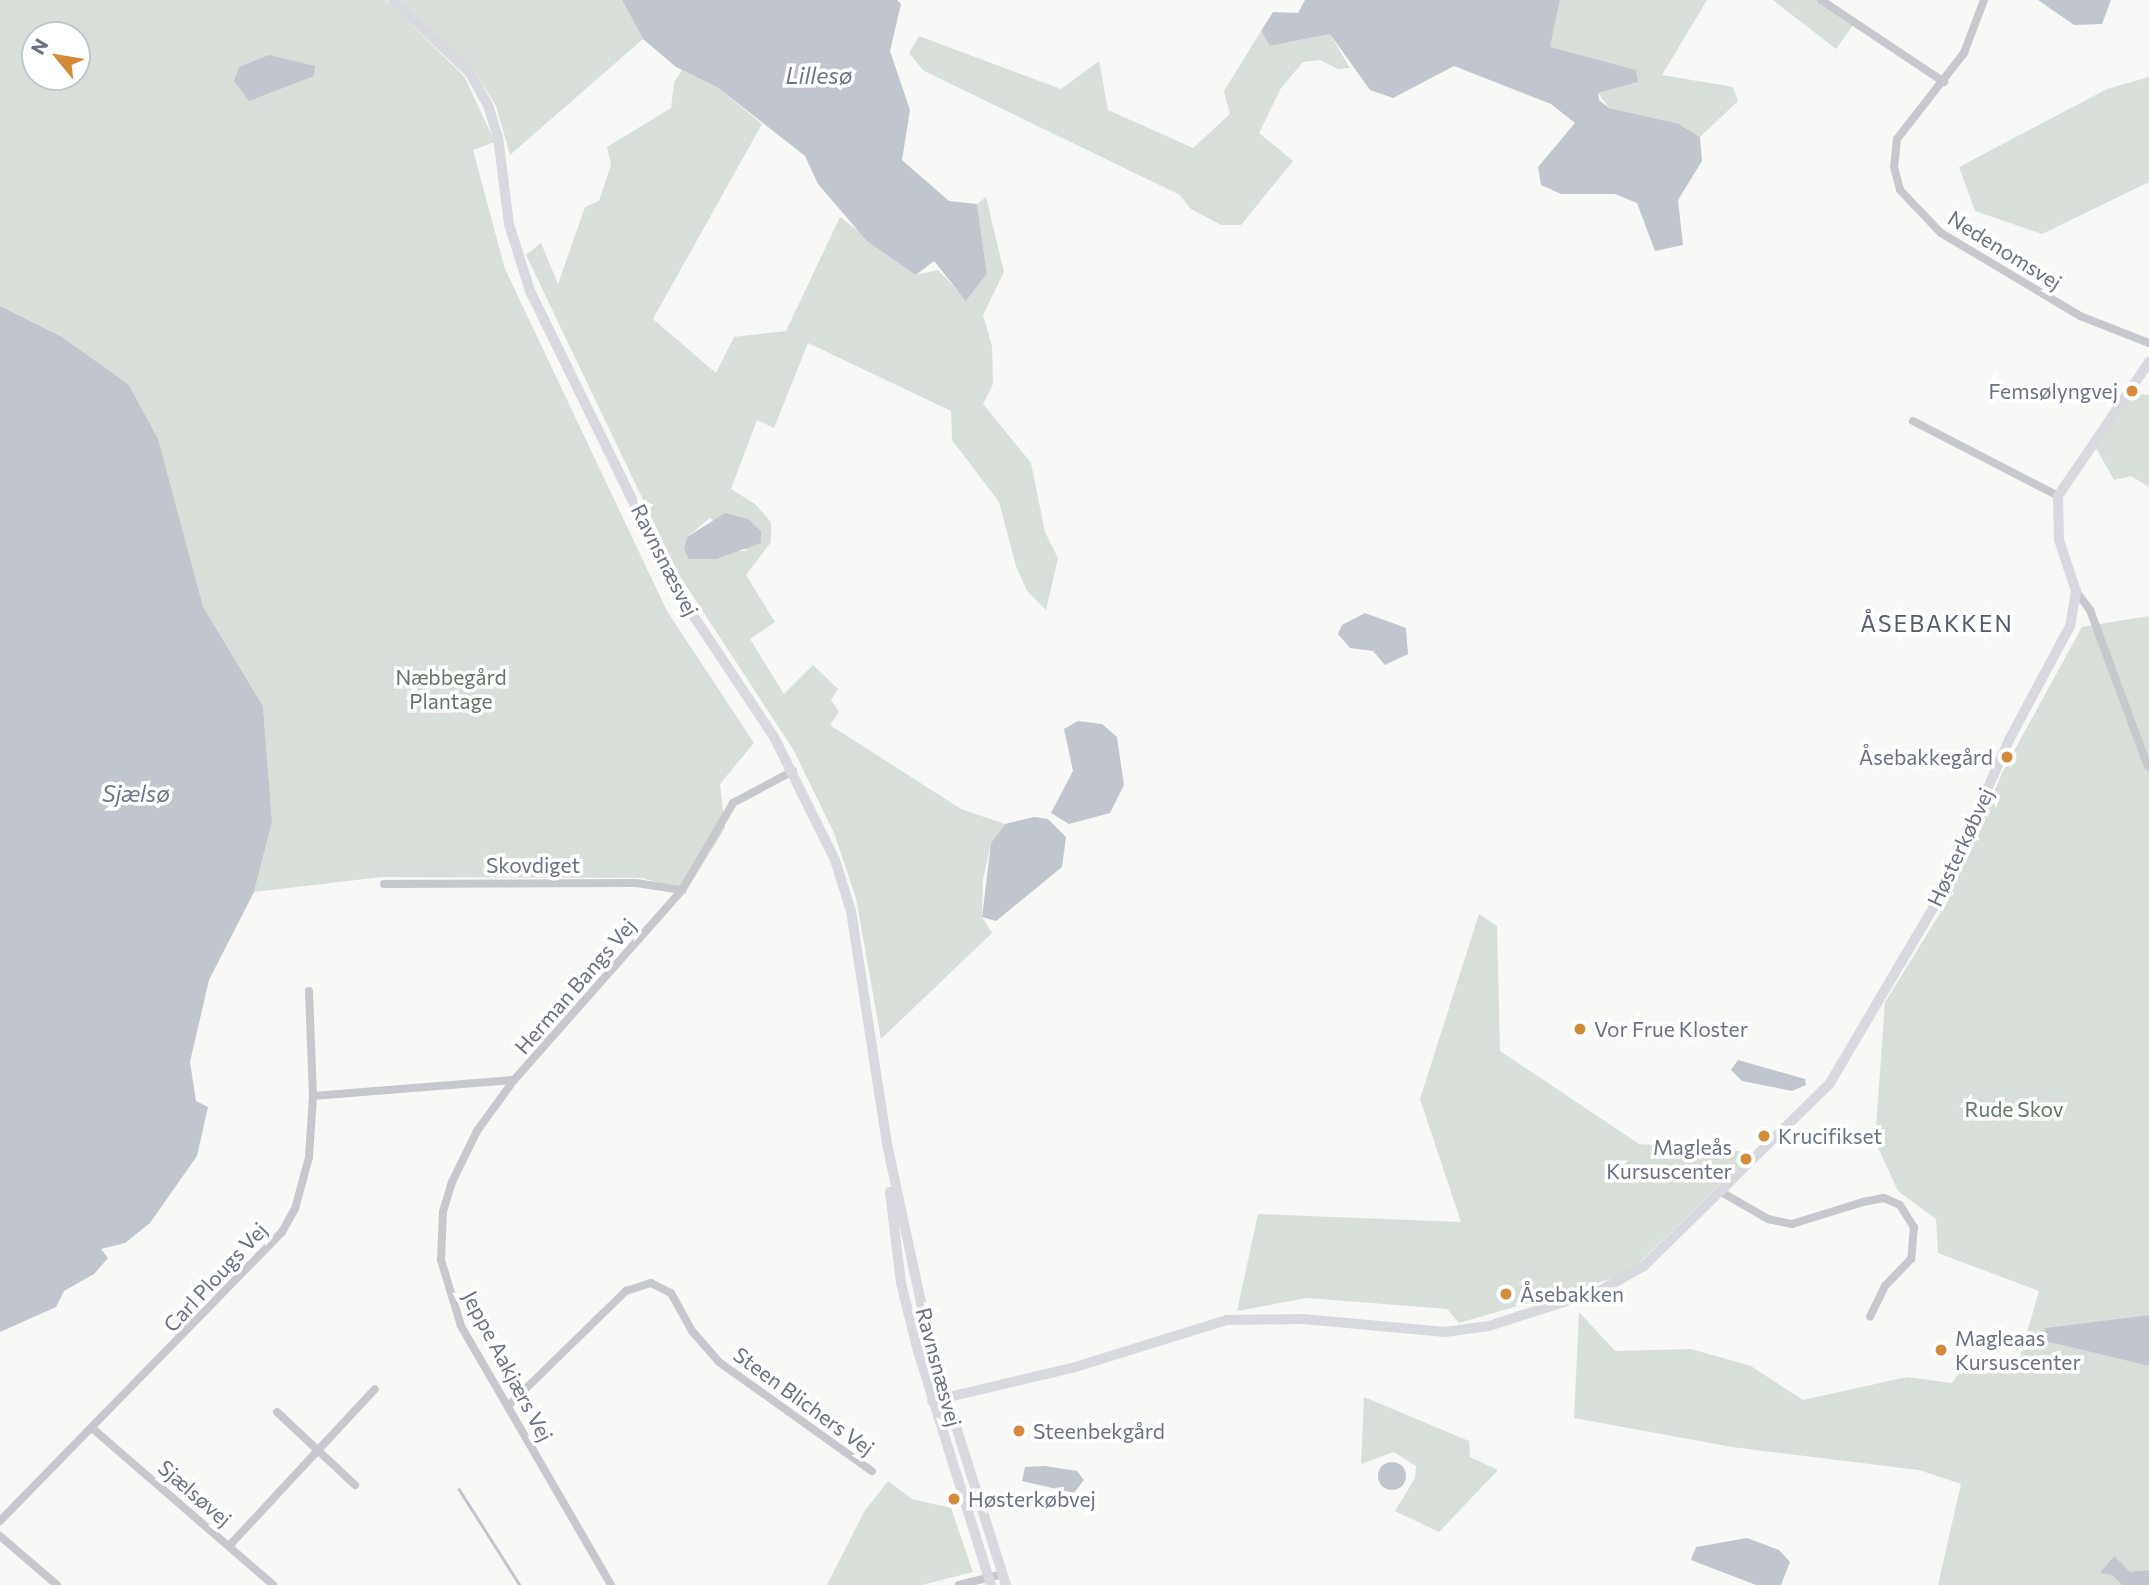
<!DOCTYPE html>
<html>
<head>
<meta charset="utf-8">
<style>
	body { margin:0 }
	#map { position:relative; width:2149px; height:1585px; overflow:hidden; background:#f8f8f6; font-family:Commissioner,sans-serif }
	div>[style] { position:absolute }
	[style*='--x'] { left:calc(var(--x)*1px); top:calc(var(--y)*1px); width:calc(var(--w)*1px); rotate:calc(var(--a)*1deg) }
	.green>* { inset:0; background:#d8dfd8 }
	.water>* { inset:0; background:#c1c5cd }
	.round { border-radius:50% }
	.stream>* { height:2.5px; margin:-1.25px; padding:0 1.25px; transform-origin:1.25px; border-radius:1.25px; background:#c1c5cd }
	.street>* { height:8px; margin:-4px; padding:0 4px; transform-origin:4px; border-radius:4px; background:#c7c8cd }
	.secondary>* { height:10px; margin:-5px; padding:0 5px; transform-origin:5px; border-radius:5px; background:#d8d9df }
	.dots>* { width:19px; height:19px; translate:-50% -50%; box-sizing:border-box; border:4px solid #fff; border-radius:50% }
	span { translate:-50% -50%; white-space:nowrap; text-align:center; line-height:1.15; -webkit-text-stroke:7px #fff; paint-order:stroke }
	.street-label { font-size:21px; color:#6a7184 }
	.poi-label { font-size:21px; color:#6a7184 }
	.right { translate:-100% -50%; text-align:right }
	.left { translate:0 -50%; text-align:left }
	.park-label { font-size:21px; color:#647766 }
	.water-label { font-size:23px; color:#6b7786; font-style:italic }
	.neighbourhood-label { font-size:23px; color:#575c6a; letter-spacing:2px }
	.north { position:absolute; left:21px; top:21px; width:70px; height:70px; box-sizing:border-box; background:#fff; border:2px solid #c3c6ce; border-radius:50%; rotate:300deg; font-size:19px; font-weight:700; line-height:28px; text-align:center; color:#6a7184 }
	.north::after { content:''; display:block; margin:auto; width:24px; height:32px; background:#d38b3b; clip-path:polygon(50% 0,100% 100%,50% 72%,0 100%) }
</style>
</head>
<body>
<div id="map">
	<div class="green">
		<i style="clip-path:polygon(evenodd,0 0,386px 0,464px 76px,495px 142px,473px 150px,505px 269px,667px 611px,754px 743px,720px 784px,725px 828px,686px 891px,642px 878px,382px 877px,254px 892px,272px 822px,263px 706px,203px 608px,128px 384px,62px 337px,0 306px,0 0,35px 35px,77px 35px,77px 77px,35px 77px,35px 35px)"></i>
		<i style="clip-path:polygon(400px 0,622px 0,643px 39px,510px 155px,496px 106px,475px 72px)"></i>
		<i style="clip-path:polygon(1560px 0,1707px 0,1662px 75px,1733px 87px,1738px 101px,1700px 137px,1681px 125px,1609px 108px,1598px 93px,1638px 82px,1550px 47px)"></i>
		<i style="clip-path:polygon(1773px 0,1816px 0,1853px 25px,1836px 49px)"></i>
		<i style="clip-path:polygon(1261px 31px,1270px 46px,1330px 34px,1350px 68px,1338px 69px,1320px 60px,1303px 62px,1281px 88px,1259px 133px,1293px 161px,1241px 225px,1221px 225px,1191px 209px,1180px 195px,924px 71px,909px 53px,919px 36px,1061px 89px,1099px 61px,1108px 110px,1193px 148px,1230px 114px,1224px 91px)"></i>
		<i style="clip-path:polygon(evenodd,682px 70px,717px 87px,762px 124px,653px 319px,716px 373px,734px 337px,786px 331px,840px 217px,916px 275px,938px 270px,967px 300px,987px 274px,977px 204px,986px 197px,1004px 272px,983px 315px,992px 346px,993px 384px,983px 404px,1031px 463px,1045px 532px,1058px 558px,1046px 610px,1027px 591px,1016px 566px,999px 502px,952px 440px,951px 411px,808px 343px,774px 428px,757px 420px,731px 489px,755px 504px,771px 522px,771px 542px,746px 575px,775px 622px,750px 639px,784px 694px,813px 665px,838px 689px,831px 700px,839px 712px,830px 725px,961px 809px,1005px 824px,991px 843px,983px 880px,982px 917px,992px 933px,881px 1039px,856px 898px,834px 833px,793px 749px,679px 575px,526px 255px,541px 243px,558px 284px,585px 207px,599px 201px,611px 165px,607px 147px,671px 108px,674px 83px,682px 70px,710px 518px,747px 551px,684px 549px,687px 537px,710px 518px)"></i>
		<i style="clip-path:polygon(2149px 77px,2149px 182px,2042px 234px,1975px 211px,1959px 167px,2107px 89px)"></i>
		<i style="clip-path:polygon(2133px 393px,2149px 395px,2149px 487px,2131px 476px,2114px 480px,2096px 448px)"></i>
		<i style="clip-path:polygon(2149px 616px,2149px 1315px,2045px 1328px,2046px 1341px,2149px 1366px,2149px 1570px,2112px 1575px,2122px 1585px,1938px 1585px,1961px 1484px,1919px 1470px,1732px 1447px,1574px 1418px,1579px 1312px,1615px 1351px,1691px 1349px,1751px 1366px,1803px 1400px,1907px 1377px,1952px 1383px,1962px 1369px,2019px 1360px,2039px 1291px,1938px 1253px,1936px 1219px,1898px 1191px,1875px 1141px,1885px 1002px,1947px 902px,2002px 773px,2082px 627px)"></i>
		<i style="clip-path:polygon(1479px 914px,1497px 926px,1500px 1051px,1639px 1144px,1753px 1152px,1628px 1274px,1459px 1323px,1447px 1309px,1307px 1298px,1237px 1311px,1258px 1214px,1461px 1222px,1420px 1099px)"></i>
		<i style="clip-path:polygon(1364px 1397px,1469px 1441px,1470px 1457px,1498px 1470px,1439px 1532px,1395px 1511px,1415px 1478px,1416px 1466px,1394px 1452px,1361px 1464px)"></i>
		<i style="clip-path:polygon(888px 1481px,912px 1499px,951px 1508px,973px 1572px,922px 1585px,827px 1585px,864px 1512px)"></i>
	</div>
	<div class="water">
		<i style="clip-path:polygon(622px 0,897px 0,901px 4px,890px 51px,910px 110px,902px 160px,949px 201px,977px 204px,987px 274px,966px 301px,934px 261px,916px 275px,867px 241px,818px 184px,805px 156px,717px 87px,676px 67px,643px 39px)"></i>
		<i style="clip-path:polygon(1305px 0,1560px 0,1550px 47px,1636px 70px,1638px 82px,1598px 93px,1599px 100px,1609px 108px,1679px 124px,1700px 137px,1702px 161px,1678px 200px,1683px 245px,1655px 251px,1637px 203px,1615px 194px,1561px 194px,1541px 185px,1538px 167px,1575px 123px,1551px 104px,1454px 66px,1393px 98px,1370px 90px,1330px 34px,1270px 46px,1261px 31px,1273px 12px,1298px 13px)"></i>
		<i style="clip-path:polygon(2038px 0,2111px 0,2102px 24px,2074px 25px)"></i>
		<i style="clip-path:polygon(269px 55px,315px 66px,314px 76px,249px 101px,234px 81px,239px 67px)"></i>
		<i style="clip-path:polygon(0 306px,62px 337px,128px 384px,158px 439px,203px 607px,263px 706px,272px 822px,254px 892px,209px 980px,190px 1062px,196px 1101px,208px 1107px,197px 1156px,150px 1223px,125px 1243px,101px 1249px,108px 1258px,94px 1274px,64px 1291px,56px 1307px,0 1332px)"></i>
		<i style="clip-path:polygon(725px 513px,748px 519px,761px 531px,761px 543px,716px 559px,689px 559px,684px 549px,687px 537px)"></i>
		<i style="clip-path:polygon(1365px 613px,1406px 628px,1408px 654px,1385px 665px,1373px 651px,1350px 648px,1338px 634px,1342px 625px)"></i>
		<i style="clip-path:polygon(1078px 721px,1102px 724px,1117px 737px,1124px 785px,1110px 813px,1069px 824px,1051px 813px,1073px 771px,1064px 729px)"></i>
		<i style="clip-path:polygon(1034px 817px,1048px 819px,1066px 837px,1062px 867px,996px 921px,982px 917px,991px 843px,1005px 824px)"></i>
		<i style="clip-path:polygon(1738px 1060px,1805px 1079px,1806px 1085px,1792px 1091px,1742px 1081px,1731px 1070px)"></i>
		<i style="clip-path:polygon(2149px 1315px,2149px 1366px,2045px 1341px,2045px 1328px)"></i>
		<i class="round" style="left:1378px;top:1462px;width:28px;height:28px"></i>
		<i style="clip-path:polygon(1045px 1466px,1077px 1471px,1084px 1480px,1074px 1493px,1022px 1481px,1025px 1467px)"></i>
		<i style="clip-path:polygon(1747px 1538px,1779px 1550px,1790px 1562px,1781px 1585px,1756px 1585px,1691px 1560px,1696px 1547px)"></i>
		<i style="clip-path:polygon(2114px 1556px,2130px 1572px,2149px 1570px,2149px 1585px,2122px 1585px,2112px 1575px,2100px 1573px)"></i>
	</div>
	<div class="stream">
		<i style="--x:459;--y:1489;--w:114;--a:57.6"></i>
	</div>
	<div class="street">
		<i style="--x:1821;--y:0;--w:148;--a:33.7"></i>
		<i style="--x:1984;--y:0;--w:57;--a:110.7"></i>
		<i style="--x:1964;--y:53;--w:109;--a:127.9"></i>
		<i style="--x:1897;--y:139;--w:28;--a:96"></i>
		<i style="--x:1894;--y:167;--w:24;--a:75"></i>
		<i style="--x:1900;--y:190;--w:59;--a:46.4"></i>
		<i style="--x:1941;--y:233;--w:162;--a:30.8"></i>
		<i style="--x:2080;--y:316;--w:74;--a:21.4"></i>
		<i style="--x:1913;--y:421;--w:163;--a:27.3"></i>
		<i style="--x:2076;--y:591;--w:24;--a:54"></i>
		<i style="--x:2090;--y:610;--w:167;--a:69.7"></i>
		<i style="--x:384;--y:884;--w:252;--a:-0.2"></i>
		<i style="--x:636;--y:883;--w:47;--a:8.7"></i>
		<i style="--x:514;--y:1080;--w:63;--a:126"></i>
		<i style="--x:477;--y:1131;--w:57;--a:116.1"></i>
		<i style="--x:452;--y:1182;--w:31;--a:107"></i>
		<i style="--x:443;--y:1212;--w:48;--a:92.4"></i>
		<i style="--x:441;--y:1260;--w:69;--a:73.1"></i>
		<i style="--x:461;--y:1326;--w:299;--a:59.9"></i>
		<i style="--x:313;--y:1096;--w:202;--a:-4.6"></i>
		<i style="--x:514;--y:1080;--w:254;--a:-48.5"></i>
		<i style="--x:682;--y:890;--w:101;--a:-59.6"></i>
		<i style="--x:733;--y:803;--w:68;--a:-28.1"></i>
		<i style="--x:1723;--y:1193;--w:52;--a:30"></i>
		<i style="--x:1768;--y:1219;--w:25;--a:12"></i>
		<i style="--x:1792;--y:1224;--w:74;--a:-17.2"></i>
		<i style="--x:1863;--y:1202;--w:21;--a:-11"></i>
		<i style="--x:1884;--y:1198;--w:17;--a:24"></i>
		<i style="--x:1900;--y:1205;--w:26;--a:58"></i>
		<i style="--x:1914;--y:1227;--w:32;--a:95"></i>
		<i style="--x:1911;--y:1259;--w:37;--a:134"></i>
		<i style="--x:1885;--y:1286;--w:34;--a:116"></i>
		<i style="--x:508;--y:1406;--w:165;--a:-44.3"></i>
		<i style="--x:626;--y:1291;--w:26;--a:-18"></i>
		<i style="--x:651;--y:1283;--w:22;--a:27"></i>
		<i style="--x:671;--y:1293;--w:43;--a:61.1"></i>
		<i style="--x:692;--y:1331;--w:41;--a:48.9"></i>
		<i style="--x:719;--y:1362;--w:188;--a:35.5"></i>
		<i style="--x:277;--y:1412;--w:107;--a:43.1"></i>
		<i style="--x:92;--y:1428;--w:240;--a:40.9"></i>
		<i style="--x:0;--y:1521;--w:404;--a:-45.7"></i>
		<i style="--x:282;--y:1232;--w:26;--a:-61"></i>
		<i style="--x:295;--y:1209;--w:54;--a:-74.9"></i>
		<i style="--x:309;--y:1157;--w:61;--a:-86.2"></i>
		<i style="--x:313;--y:1096;--w:105;--a:-92.2"></i>
		<i style="--x:0;--y:1536;--w:75;--a:40.7"></i>
		<i style="--x:229;--y:1546;--w:214;--a:-47.1"></i>
		<i style="--x:959;--y:1585;--w:45;--a:-14"></i>
	</div>
	<div class="secondary">
		<i style="--x:393;--y:0;--w:106;--a:43.5"></i>
		<i style="--x:470;--y:73;--w:37;--a:61"></i>
		<i style="--x:488;--y:105;--w:34;--a:73"></i>
		<i style="--x:498;--y:137;--w:88;--a:82.8"></i>
		<i style="--x:509;--y:224;--w:70;--a:72.6"></i>
		<i style="--x:530;--y:291;--w:334;--a:63.9"></i>
		<i style="--x:677;--y:591;--w:175;--a:56.4"></i>
		<i style="--x:774;--y:737;--w:137;--a:63.6"></i>
		<i style="--x:835;--y:860;--w:53;--a:72.6"></i>
		<i style="--x:851;--y:911;--w:236;--a:81.2"></i>
		<i style="--x:887;--y:1144;--w:205;--a:77.9"></i>
		<i style="--x:930;--y:1344;--w:253;--a:72.5"></i>
		<i style="--x:890;--y:1192;--w:92;--a:83.1"></i>
		<i style="--x:901;--y:1283;--w:70;--a:76"></i>
		<i style="--x:918;--y:1351;--w:245;--a:72.7"></i>
		<i style="--x:932;--y:1401;--w:144;--a:-13.3"></i>
		<i style="--x:1072;--y:1368;--w:162;--a:-17.2"></i>
		<i style="--x:1227;--y:1320;--w:76;--a:-0.8"></i>
		<i style="--x:1303;--y:1319;--w:143;--a:5.2"></i>
		<i style="--x:1445;--y:1332;--w:44;--a:-7.8"></i>
		<i style="--x:1489;--y:1326;--w:118;--a:-17.8"></i>
		<i style="--x:1601;--y:1290;--w:49;--a:-29.2"></i>
		<i style="--x:1644;--y:1266;--w:261;--a:-44.5"></i>
		<i style="--x:1830;--y:1083;--w:215;--a:-59.5"></i>
		<i style="--x:1939;--y:898;--w:175;--a:-66.1"></i>
		<i style="--x:2010;--y:738;--w:127;--a:-61.8"></i>
		<i style="--x:2070;--y:626;--w:36;--a:-80"></i>
		<i style="--x:2076;--y:591;--w:54;--a:-108.4"></i>
		<i style="--x:2059;--y:540;--w:44;--a:-91.3"></i>
		<i style="--x:2058;--y:496;--w:162;--a:-55.8"></i>
	</div>
	<div class="dots">
		<i style="left:2132px;top:391px;background:#d38b3b"></i>
		<i style="left:2007px;top:757px;background:#d38b3b"></i>
		<i style="left:1580px;top:1029px;background:#d38b3b"></i>
		<i style="left:1764px;top:1136px;background:#d38b3b"></i>
		<i style="left:1746px;top:1159px;background:#d38b3b"></i>
		<i style="left:1506px;top:1294px;background:#d38b3b"></i>
		<i style="left:1941px;top:1350px;background:#d38b3b"></i>
		<i style="left:1019px;top:1431px;background:#d38b3b"></i>
		<i style="left:954px;top:1499px;background:#d38b3b"></i>
	</div>
	<div class="street-label">
		<span style="left:2005px;top:250px;rotate:32deg">Nedenomsvej</span>
		<span style="left:665px;top:560px;rotate:63deg">Ravnsnæsvej</span>
		<span style="left:1960px;top:847px;rotate:-65deg">Høsterkøbvej</span>
		<span style="left:533px;top:865px">Skovdiget</span>
		<span style="left:575px;top:986px;rotate:-49deg">Herman Bangs Vej</span>
		<span style="left:215px;top:1277px;rotate:-47deg">Carl Plougs Vej</span>
		<span style="left:508px;top:1366px;rotate:62deg">Jeppe Aakjærs Vej</span>
		<span style="left:939px;top:1367px;rotate:75deg">Ravnsnæsvej</span>
		<span style="left:804px;top:1401px;rotate:36deg">Steen Blichers Vej</span>
		<span style="left:195px;top:1493px;rotate:41deg">Sjælsøvej</span>
	</div>
	<div class="poi-label">
		<span class="right" style="left:2118px;top:391px">Femsølyngvej</span>
		<span class="right" style="left:1993px;top:757px">Åsebakkegård</span>
		<span class="left" style="left:1594px;top:1029px">Vor Frue Kloster</span>
		<span class="left" style="left:1778px;top:1136px">Krucifikset</span>
		<span class="right" style="left:1732px;top:1159px">Magleås<br>Kursuscenter</span>
		<span class="left" style="left:1520px;top:1294px">Åsebakken</span>
		<span class="left" style="left:1955px;top:1350px">Magleaas<br>Kursuscenter</span>
		<span class="left" style="left:1033px;top:1431px">Steenbekgård</span>
		<span class="left" style="left:968px;top:1499px">Høsterkøbvej</span>
	</div>
	<div class="park-label">
		<span style="left:451px;top:689px">Næbbegård<br>Plantage</span>
		<span style="left:2014px;top:1109px">Rude Skov</span>
	</div>
	<div class="water-label">
		<span style="left:819px;top:75px">Lillesø</span>
		<span style="left:136px;top:793px">Sjælsø</span>
	</div>
	<div class="neighbourhood-label">
		<span style="left:1937px;top:623px">ÅSEBAKKEN</span>
	</div>
	<div class="north">N</div>
</div>
</body>
</html>
